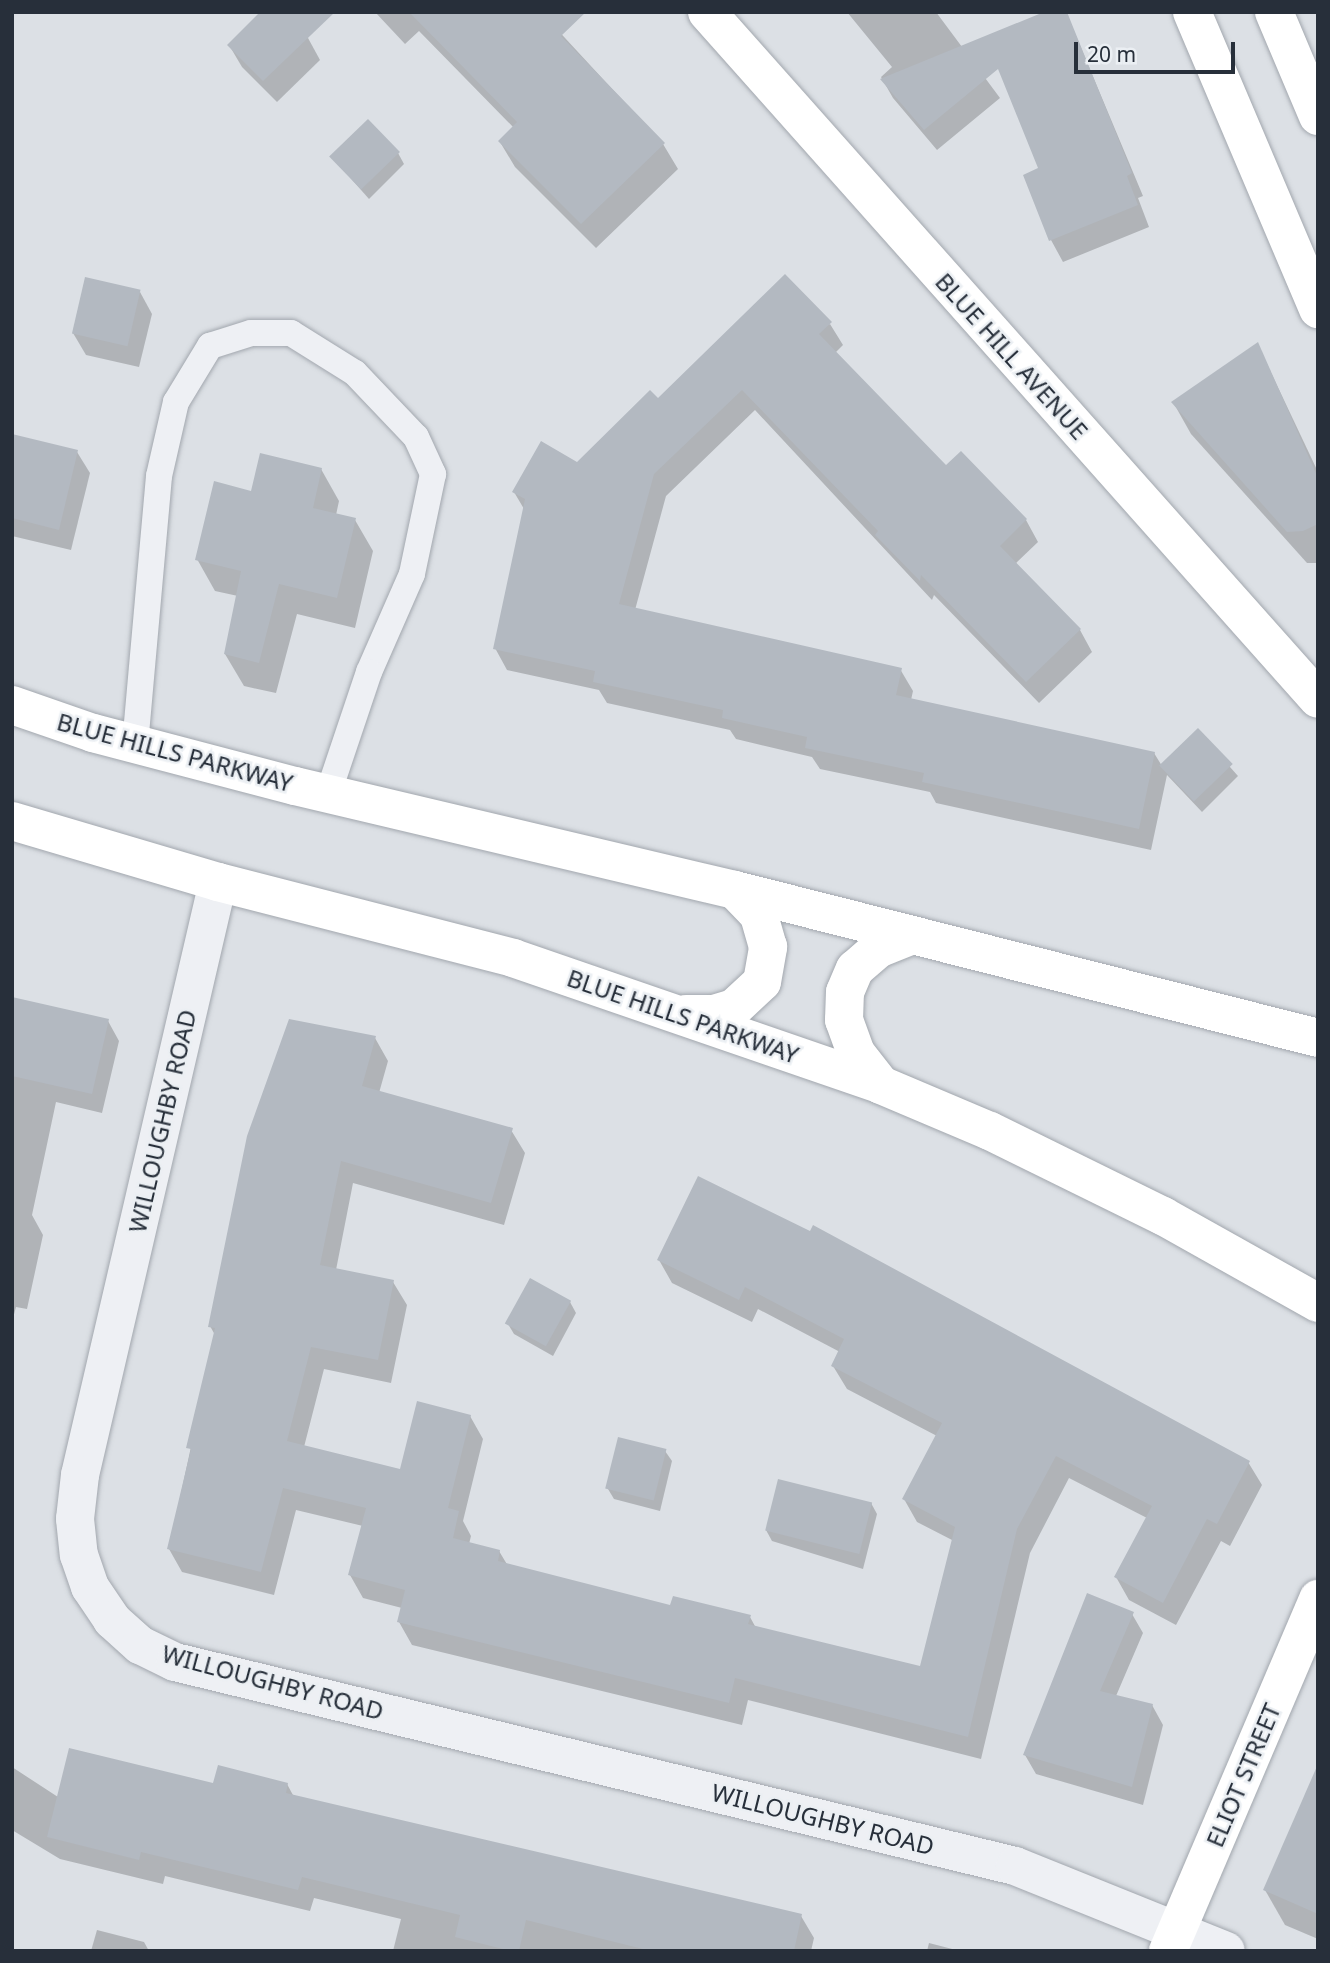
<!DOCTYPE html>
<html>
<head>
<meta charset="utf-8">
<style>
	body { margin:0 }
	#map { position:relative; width:1330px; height:1963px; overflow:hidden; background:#dce0e5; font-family:"Noto Sans",sans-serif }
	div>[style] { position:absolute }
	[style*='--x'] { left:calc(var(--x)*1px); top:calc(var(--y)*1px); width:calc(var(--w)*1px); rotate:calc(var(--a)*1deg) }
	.shadow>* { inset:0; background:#0003 }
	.building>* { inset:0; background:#b3b9c1; transform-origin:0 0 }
	.roads { filter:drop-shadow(0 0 2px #a2a7ae) drop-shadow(0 0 2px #a2a7ae) }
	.lane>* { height:26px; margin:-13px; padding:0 13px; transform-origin:13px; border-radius:13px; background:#eef0f4 }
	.street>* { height:38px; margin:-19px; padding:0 19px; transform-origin:19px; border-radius:19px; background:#eef0f4 }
	.secondary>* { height:38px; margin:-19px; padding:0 19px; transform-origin:19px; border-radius:19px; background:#fff }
	.primary>* { height:38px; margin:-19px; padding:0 19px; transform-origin:19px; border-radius:19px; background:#fff }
	.highway>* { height:38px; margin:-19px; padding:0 19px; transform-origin:19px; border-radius:19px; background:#fff }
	span { translate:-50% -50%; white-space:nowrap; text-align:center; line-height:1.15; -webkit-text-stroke:5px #ebeff3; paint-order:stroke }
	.street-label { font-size:24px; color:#272f3a }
	.frame { position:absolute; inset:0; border:14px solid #272f3a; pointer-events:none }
	.scale { position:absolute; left:1074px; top:42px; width:161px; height:32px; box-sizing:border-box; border:4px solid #272f3a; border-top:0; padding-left:9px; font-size:21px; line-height:24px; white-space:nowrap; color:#272f3a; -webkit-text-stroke:5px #ebeff3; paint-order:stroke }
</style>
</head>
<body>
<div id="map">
	<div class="shadow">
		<i style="clip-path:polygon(375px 12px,541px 12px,663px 144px,678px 169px,596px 248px,515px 167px,500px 142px,514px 128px,419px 31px,405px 44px)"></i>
		<i style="clip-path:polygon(847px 12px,936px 12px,1000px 98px,937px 150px,893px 98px,881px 77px,892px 67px)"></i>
		<i style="clip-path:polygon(1066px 12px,1143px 196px,1138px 198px,1149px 227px,1063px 262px,1051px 240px,1060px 162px)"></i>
		<i style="clip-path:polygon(308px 38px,320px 60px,277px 102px,242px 67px,229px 45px)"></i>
		<i style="clip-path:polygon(398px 153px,404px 164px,369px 199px,332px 157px)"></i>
		<i style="clip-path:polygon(140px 292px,152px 314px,139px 367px,86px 355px,73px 333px)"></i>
		<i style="clip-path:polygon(830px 324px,843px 345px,835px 353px,946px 468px,1026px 520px,1038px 542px,1015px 564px,1080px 630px,1092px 652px,1039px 703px,934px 595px,932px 600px,755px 410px,666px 496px,635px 610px,900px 669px,913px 691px,911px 700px,1154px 753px,1162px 766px,1198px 731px,1238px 776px,1202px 812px,1167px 775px,1151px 850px,936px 803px,930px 792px,820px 769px,812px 757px,736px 739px,730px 730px,607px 703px,599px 690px,507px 670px,495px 648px,524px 509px,514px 492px,577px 464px,658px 401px)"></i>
		<i style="clip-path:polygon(1258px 345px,1318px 472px,1318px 563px,1307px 563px,1191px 434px,1173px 402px)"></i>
		<i style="clip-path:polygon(12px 436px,77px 452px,90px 473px,71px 550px,12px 536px)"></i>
		<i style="clip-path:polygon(321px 469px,339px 501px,336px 515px,355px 520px,373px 551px,355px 628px,297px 614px,276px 693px,244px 686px,225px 654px,238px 596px,215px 591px,197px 559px,253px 493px)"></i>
		<i style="clip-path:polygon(12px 999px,108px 1021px,119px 1041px,102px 1113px,56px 1102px,32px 1215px,43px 1235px,27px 1309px,16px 1307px,12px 1322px)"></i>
		<i style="clip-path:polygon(375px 1038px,388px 1061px,379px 1093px,511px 1130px,525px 1153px,504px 1225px,353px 1183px,336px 1270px,393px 1282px,407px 1305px,391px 1383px,324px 1369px,304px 1447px,401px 1472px,470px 1416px,483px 1439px,463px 1521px,471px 1536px,469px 1544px,499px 1551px,508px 1566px,672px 1607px,750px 1617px,756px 1628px,921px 1668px,954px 1541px,917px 1522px,904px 1499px,937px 1436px,847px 1389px,833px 1366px,840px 1352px,758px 1309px,752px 1322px,672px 1283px,659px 1260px,699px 1179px,1248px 1462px,1262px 1485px,1230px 1546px,1221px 1541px,1176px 1625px,1129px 1600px,1116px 1577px,1147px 1518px,1069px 1478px,1030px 1553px,981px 1759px,748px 1700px,742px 1725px,412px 1645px,399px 1622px,402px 1608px,363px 1598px,350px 1575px,363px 1526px,296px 1510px,274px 1595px,182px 1572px,169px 1549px,215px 1335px,210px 1326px)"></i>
		<i style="clip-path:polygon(570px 1302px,576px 1313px,553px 1356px,514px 1334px,508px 1324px)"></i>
		<i style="clip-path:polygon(665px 1451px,672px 1461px,660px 1511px,614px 1499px,608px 1489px)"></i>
		<i style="clip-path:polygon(871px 1503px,877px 1514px,863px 1569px,772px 1541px,766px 1530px)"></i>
		<i style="clip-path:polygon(1132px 1614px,1143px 1633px,1116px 1696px,1152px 1705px,1163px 1725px,1143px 1805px,1036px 1774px,1025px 1755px)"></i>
		<i style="clip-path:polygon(12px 1767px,58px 1797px,287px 1784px,294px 1797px,801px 1916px,814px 1938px,811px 1951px,393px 1951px,401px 1919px,314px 1898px,310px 1911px,165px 1876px,163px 1884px,60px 1859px,12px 1830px)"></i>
		<i style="clip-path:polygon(1318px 1838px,1318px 1939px,1285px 1925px,1265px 1890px)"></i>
		<i style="clip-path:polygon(97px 1930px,144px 1942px,149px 1951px,91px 1951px)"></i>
		<i style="clip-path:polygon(929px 1943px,960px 1951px,927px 1951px)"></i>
	</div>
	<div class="building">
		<i style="clip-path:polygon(260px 12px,335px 12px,263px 81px,227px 45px)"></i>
		<i style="clip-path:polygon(409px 12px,586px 12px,561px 36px,665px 143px,581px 224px,498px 141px,517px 122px)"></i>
		<i style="clip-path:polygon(1044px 12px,1067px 12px,1132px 173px,1127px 176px,1138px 205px,1049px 241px,1023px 175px,1038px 168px,998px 69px,924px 130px,880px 79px)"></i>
		<i style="left:368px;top:119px;width:46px;height:54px;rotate:46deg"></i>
		<i style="clip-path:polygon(785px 274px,832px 322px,819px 334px,946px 465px,961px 451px,1027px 519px,1000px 546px,1081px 629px,1026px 682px,921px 575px,920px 581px,875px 535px,878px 531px,742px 390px,654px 474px,619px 604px,902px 668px,896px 695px,1155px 752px,1139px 829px,922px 782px,924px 773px,805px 748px,807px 737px,722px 718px,723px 710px,593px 682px,595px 671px,493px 649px,525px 499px,512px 492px,541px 441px,577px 462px,650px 390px,658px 398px)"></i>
		<i style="left:85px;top:277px;width:57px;height:58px;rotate:13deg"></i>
		<i style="clip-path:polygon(1258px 342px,1318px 478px,1318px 524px,1303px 531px,1287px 532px,1171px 402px)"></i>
		<i style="clip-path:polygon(12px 434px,78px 450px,59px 530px,12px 518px)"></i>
		<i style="clip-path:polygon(260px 453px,322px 468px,313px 508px,356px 518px,337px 598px,279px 584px,259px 663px,224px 654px,241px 571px,195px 560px,214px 481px,251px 491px)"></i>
		<i style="left:1198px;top:728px;width:50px;height:54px;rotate:46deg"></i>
		<i style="clip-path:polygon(12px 997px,109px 1019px,92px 1094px,12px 1076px)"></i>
		<i style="clip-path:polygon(289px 1019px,376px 1036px,362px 1086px,513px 1128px,491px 1203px,341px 1161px,320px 1265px,394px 1280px,378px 1360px,311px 1347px,287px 1441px,400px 1469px,417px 1401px,471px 1415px,448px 1508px,459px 1511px,453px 1538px,500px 1550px,498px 1561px,670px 1605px,673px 1596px,751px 1615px,748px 1624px,920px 1666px,955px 1527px,902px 1499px,942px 1423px,831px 1366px,844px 1339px,745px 1287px,739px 1300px,657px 1260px,698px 1176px,810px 1231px,813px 1225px,1250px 1461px,1217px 1524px,1207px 1519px,1163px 1603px,1114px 1577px,1152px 1506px,1056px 1456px,1017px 1529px,968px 1737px,735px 1678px,729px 1703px,397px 1622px,405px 1590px,348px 1575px,366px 1508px,283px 1488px,261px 1572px,167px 1549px,191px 1449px,186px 1448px,215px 1328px,208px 1327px,247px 1136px)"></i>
		<i style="left:530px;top:1278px;width:47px;height:52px;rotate:29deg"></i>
		<i style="left:618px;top:1437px;width:50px;height:53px;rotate:14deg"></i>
		<i style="left:778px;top:1479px;width:97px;height:53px;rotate:14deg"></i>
		<i style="clip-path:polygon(1087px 1593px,1134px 1612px,1100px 1691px,1153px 1704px,1132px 1787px,1023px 1755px)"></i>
		<i style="clip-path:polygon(69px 1748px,213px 1783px,218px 1765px,288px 1783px,286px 1793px,802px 1914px,794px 1951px,651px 1951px,526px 1920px,519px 1951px,511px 1951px,455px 1937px,460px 1915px,302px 1877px,298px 1890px,141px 1852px,139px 1860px,47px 1837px)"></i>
		<i style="clip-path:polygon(1318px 1764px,1318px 1914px,1263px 1890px)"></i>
	</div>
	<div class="roads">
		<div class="lane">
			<i style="--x:135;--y:745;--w:270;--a:-84.9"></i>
			<i style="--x:159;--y:476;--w:76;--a:-77.1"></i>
			<i style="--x:176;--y:402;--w:66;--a:-58.7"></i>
			<i style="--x:210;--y:346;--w:43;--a:-17.6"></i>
			<i style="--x:251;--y:333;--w:40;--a:0"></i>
			<i style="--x:291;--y:333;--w:75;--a:32"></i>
			<i style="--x:355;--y:373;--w:88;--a:46.4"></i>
			<i style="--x:416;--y:437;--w:41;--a:65.3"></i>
			<i style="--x:433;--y:474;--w:102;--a:101.9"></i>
			<i style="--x:412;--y:574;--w:107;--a:113.7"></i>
			<i style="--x:369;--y:672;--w:129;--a:108.6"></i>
		</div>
		<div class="street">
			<i style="--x:218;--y:882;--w:609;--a:103.1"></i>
			<i style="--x:80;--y:1475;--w:44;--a:96.5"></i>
			<i style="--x:75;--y:1519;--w:36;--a:84"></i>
			<i style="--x:79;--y:1555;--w:34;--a:71"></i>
			<i style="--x:90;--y:1587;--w:40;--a:56"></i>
			<i style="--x:112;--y:1620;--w:38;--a:42"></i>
			<i style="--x:140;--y:1645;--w:39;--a:26"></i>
			<i style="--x:175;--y:1662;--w:864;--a:13.65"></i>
			<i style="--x:1015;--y:1866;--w:227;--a:21.9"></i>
		</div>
		<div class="secondary">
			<i style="--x:1192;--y:12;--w:323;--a:67"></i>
			<i style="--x:1274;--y:12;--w:113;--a:67.1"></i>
			<i style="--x:1168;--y:1951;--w:383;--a:-66.9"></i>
		</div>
		<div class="primary">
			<i style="--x:12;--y:705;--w:86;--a:19.1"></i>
			<i style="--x:93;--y:733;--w:209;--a:14.7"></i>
			<i style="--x:295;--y:786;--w:452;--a:13.3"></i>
			<i style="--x:735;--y:890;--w:601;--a:14.24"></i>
			<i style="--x:12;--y:821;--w:215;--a:16.5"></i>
			<i style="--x:218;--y:882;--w:305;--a:14.4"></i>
			<i style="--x:513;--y:958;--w:389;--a:19"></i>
			<i style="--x:881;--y:1085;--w:118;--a:22.9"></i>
			<i style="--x:990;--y:1131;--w:193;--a:26.2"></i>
			<i style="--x:1163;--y:1216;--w:178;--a:29.3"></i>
			<i style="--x:686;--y:1014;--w:28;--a:0"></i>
			<i style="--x:714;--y:1014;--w:21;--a:-17"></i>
			<i style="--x:734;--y:1008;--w:38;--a:-43"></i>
			<i style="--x:762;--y:982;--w:36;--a:-80"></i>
			<i style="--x:768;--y:947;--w:33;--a:-106"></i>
			<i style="--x:759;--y:915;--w:35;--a:-134"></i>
			<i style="--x:881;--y:1085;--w:41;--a:-128"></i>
			<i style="--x:856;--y:1053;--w:35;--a:-110"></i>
			<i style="--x:844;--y:1020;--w:28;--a:-88"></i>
			<i style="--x:845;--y:992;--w:25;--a:-67"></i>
			<i style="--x:855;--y:969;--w:30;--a:-41"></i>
			<i style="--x:878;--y:949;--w:37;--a:-22"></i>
		</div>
		<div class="highway">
			<i style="--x:707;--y:12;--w:919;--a:48.35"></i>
		</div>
	</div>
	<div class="street-label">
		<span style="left:1012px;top:356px;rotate:48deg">BLUE HILL AVENUE</span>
		<span style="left:175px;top:752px;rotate:15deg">BLUE HILLS PARKWAY</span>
		<span style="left:683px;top:1016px;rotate:19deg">BLUE HILLS PARKWAY</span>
		<span style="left:162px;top:1121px;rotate:-77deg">WILLOUGHBY ROAD</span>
		<span style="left:273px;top:1682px;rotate:15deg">WILLOUGHBY ROAD</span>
		<span style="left:1243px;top:1775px;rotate:-67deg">ELIOT STREET</span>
		<span style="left:823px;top:1819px;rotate:14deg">WILLOUGHBY ROAD</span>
	</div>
	<div class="frame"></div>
	<div class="scale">20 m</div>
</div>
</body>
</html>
